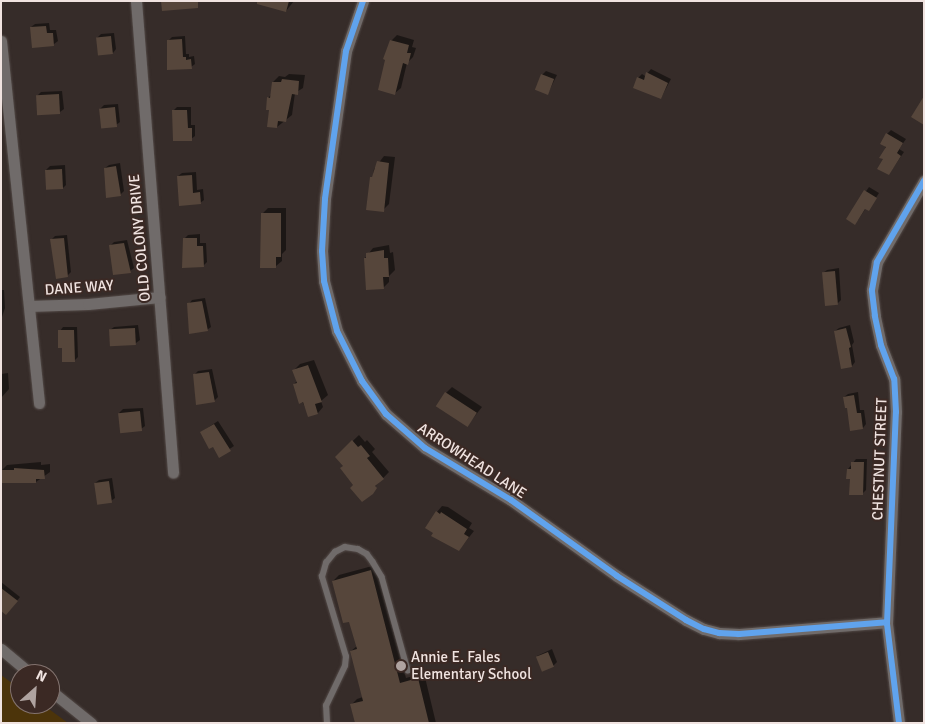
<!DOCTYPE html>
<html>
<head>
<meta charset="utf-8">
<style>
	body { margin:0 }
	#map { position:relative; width:925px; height:724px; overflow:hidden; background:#362c29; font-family:Signika,sans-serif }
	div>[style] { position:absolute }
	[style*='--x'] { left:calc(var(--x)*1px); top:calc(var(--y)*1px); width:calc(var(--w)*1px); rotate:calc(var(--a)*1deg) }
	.green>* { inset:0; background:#4c340a }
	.shadow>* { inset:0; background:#0007 }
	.building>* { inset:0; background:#56463b; transform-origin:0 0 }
	.roads { filter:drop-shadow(0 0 1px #534a47) drop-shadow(0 0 1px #534a47) }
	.service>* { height:5.5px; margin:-2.75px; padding:0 2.75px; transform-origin:2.75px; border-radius:2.75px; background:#706b6a }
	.minor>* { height:11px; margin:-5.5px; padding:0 5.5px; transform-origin:5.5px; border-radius:5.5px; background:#706b6a }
	.cycleway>* { height:6px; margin:-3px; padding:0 3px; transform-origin:3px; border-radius:3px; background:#60a3ed }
	.dots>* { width:14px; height:14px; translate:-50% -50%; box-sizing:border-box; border:2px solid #3b2924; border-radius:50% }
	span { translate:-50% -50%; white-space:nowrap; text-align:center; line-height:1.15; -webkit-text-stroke:4px #3b2924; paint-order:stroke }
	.street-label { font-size:15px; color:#f0e3e0 }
	.poi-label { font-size:15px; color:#f0e3e0 }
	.left { translate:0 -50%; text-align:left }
	.frame { position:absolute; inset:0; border:2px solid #f0e3e0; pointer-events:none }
	.north { position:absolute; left:10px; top:664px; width:50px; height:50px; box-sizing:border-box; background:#3b2924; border:1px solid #83736f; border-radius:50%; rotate:26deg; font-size:14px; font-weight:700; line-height:20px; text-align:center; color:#f0e3e0 }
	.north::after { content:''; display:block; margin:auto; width:18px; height:22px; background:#afa3a0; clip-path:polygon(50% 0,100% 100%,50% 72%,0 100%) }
</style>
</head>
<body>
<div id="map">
	<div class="green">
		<i style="clip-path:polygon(1px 675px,20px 689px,20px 704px,42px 704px,68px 723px,1px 723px)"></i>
	</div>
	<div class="shadow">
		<i style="clip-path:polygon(272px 1px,294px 1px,286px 11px)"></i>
		<i style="clip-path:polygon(49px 23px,50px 30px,56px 30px,58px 41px,54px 44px,31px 27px,35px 24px)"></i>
		<i style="clip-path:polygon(114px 33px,116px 49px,113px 53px,97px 38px,101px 34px)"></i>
		<i style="clip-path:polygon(397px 35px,414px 40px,412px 47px,416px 48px,413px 57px,407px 63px,401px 88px,395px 93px,387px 59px,391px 41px)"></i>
		<i style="clip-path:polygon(185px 36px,186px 54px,189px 54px,189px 57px,194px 56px,195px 64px,191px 67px,168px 41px,172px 37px)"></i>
		<i style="clip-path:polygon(651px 69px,671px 79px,661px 98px,638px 78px,642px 74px,645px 76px)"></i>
		<i style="clip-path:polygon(546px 71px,557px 75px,548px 93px,542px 75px)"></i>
		<i style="clip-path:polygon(289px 74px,305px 75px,303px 88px,295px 93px,292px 115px,277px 127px,268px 98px,272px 94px,273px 82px,279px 76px,285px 77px)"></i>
		<i style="clip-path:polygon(62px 91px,64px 109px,60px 112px,37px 96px,41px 92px)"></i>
		<i style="clip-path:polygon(118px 104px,120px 122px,116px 125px,100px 109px,104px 105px)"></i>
		<i style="clip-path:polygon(177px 107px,191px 107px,191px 125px,195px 125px,195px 136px,191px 139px,173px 111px)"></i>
		<i style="clip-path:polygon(891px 130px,906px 139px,899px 149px,904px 152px,889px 174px,884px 159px,887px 134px)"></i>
		<i style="clip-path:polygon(384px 156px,395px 157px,389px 204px,383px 210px,367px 209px,374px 169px)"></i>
		<i style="clip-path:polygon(120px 163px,124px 191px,120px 195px,107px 197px,105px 168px,109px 165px)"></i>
		<i style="clip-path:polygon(65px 165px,66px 185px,63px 188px,46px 170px,50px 166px)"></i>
		<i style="clip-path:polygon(196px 172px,197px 190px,203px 189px,204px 200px,200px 203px,178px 176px,182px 173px)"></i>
		<i style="clip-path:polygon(869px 187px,879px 193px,870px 207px,866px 208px,858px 220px,847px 218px)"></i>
		<i style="clip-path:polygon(268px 208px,286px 208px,286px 250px,282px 254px,282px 261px,276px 266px,262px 214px)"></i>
		<i style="clip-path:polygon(200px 234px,200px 243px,206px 243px,207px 262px,203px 266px,184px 239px,188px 235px)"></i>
		<i style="clip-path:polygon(67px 235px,71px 272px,67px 276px,51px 240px,55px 236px)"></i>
		<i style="clip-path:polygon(127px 240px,134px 268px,130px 271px,110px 246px,114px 242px)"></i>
		<i style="clip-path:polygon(389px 245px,390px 253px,393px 252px,395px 270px,389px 276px,389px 282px,383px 288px,365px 258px,373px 248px)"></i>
		<i style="clip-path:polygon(839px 268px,841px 300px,837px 304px,823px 273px,827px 270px)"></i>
		<i style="clip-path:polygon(1px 290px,4px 290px,5px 308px,1px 320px)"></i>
		<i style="clip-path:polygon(205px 298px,211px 327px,207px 330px,189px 304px,192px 300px)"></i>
		<i style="clip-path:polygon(138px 325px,140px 340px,136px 343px,110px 330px,114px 327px)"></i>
		<i style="clip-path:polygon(850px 325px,854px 342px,852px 345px,855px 362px,852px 366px,835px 331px,839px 328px)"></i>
		<i style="clip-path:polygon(63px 327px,77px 327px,78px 357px,74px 361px,63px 347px,60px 331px)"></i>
		<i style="clip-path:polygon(314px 360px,328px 395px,321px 401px,323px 407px,318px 413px,309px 416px,294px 384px,297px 381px,294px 370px,300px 364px)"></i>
		<i style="clip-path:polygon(212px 369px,218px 397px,214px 401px,195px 374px,198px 371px)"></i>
		<i style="clip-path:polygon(8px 373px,9px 389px,1px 398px,1px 374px)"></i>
		<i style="clip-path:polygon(452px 387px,482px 407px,467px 426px,446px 393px)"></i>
		<i style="clip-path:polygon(858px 392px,860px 410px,864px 410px,866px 424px,863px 428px,844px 397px,848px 394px)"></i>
		<i style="clip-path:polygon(143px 408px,145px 426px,141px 429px,119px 413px,123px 409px)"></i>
		<i style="clip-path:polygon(218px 421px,234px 446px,219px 456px,213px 445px,201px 432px)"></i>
		<i style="clip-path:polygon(359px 435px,365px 442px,367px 440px,375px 449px,372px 452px,389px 472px,362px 500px,344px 466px,336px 457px)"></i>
		<i style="clip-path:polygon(856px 459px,867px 459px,866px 490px,862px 494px,848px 469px)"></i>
		<i style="clip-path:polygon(41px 462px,41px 465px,50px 464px,50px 472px,36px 482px,1px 471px,7px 465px)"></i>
		<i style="clip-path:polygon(112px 478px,115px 498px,111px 501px,95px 483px,99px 480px)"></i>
		<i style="clip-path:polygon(442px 506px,448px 507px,472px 523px,469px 528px,474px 531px,459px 550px,437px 512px)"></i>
		<i style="clip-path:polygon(376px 565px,406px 678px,424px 673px,436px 723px,356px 723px,351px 705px,357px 699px,363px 697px,351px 651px,357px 646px,350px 620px,333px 581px,339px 575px)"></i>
		<i style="clip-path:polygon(1px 582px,20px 597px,10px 610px,1px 601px)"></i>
		<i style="clip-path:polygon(552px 649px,557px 662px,553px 666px,537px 656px)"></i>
	</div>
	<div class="building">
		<i style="clip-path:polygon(161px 1px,198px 1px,198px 8px,162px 11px)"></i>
		<i style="clip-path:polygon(257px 1px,289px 1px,286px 12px,257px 4px)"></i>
		<i style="clip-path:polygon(46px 26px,47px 33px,53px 33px,54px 46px,32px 48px,30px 27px)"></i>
		<i style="left:111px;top:36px;width:18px;height:15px;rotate:84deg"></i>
		<i style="clip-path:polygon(182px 39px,183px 57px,186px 57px,186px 60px,191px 59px,192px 69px,167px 70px,167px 40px)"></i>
		<i style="clip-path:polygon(390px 40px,409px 45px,407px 53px,411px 53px,408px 65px,403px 63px,395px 95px,378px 90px,385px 60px,383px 59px)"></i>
		<i style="clip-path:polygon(646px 72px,668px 83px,661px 99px,633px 88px,637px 77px,644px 80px)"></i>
		<i style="left:541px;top:74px;width:14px;height:17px;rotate:21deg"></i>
		<i style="clip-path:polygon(282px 79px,299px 81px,298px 95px,292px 94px,286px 122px,278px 121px,277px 128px,267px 127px,269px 110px,266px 110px,267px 97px,270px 98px,272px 82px,281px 82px)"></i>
		<i style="left:59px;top:94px;width:20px;height:23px;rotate:87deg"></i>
		<i style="clip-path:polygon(924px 96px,924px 125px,911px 117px)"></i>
		<i style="left:115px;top:107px;width:20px;height:16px;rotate:84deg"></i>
		<i style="clip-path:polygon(172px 110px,187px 110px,188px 128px,192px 128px,192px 141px,173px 141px)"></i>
		<i style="clip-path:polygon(886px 133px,903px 143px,897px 153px,901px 156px,889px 175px,877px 169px,883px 159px,879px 158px,886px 147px,880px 144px)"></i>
		<i style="clip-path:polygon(377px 161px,389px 163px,384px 212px,366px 210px,370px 177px,372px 177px)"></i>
		<i style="clip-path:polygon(116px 166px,121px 196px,106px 198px,104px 168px)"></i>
		<i style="left:62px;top:169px;width:20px;height:17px;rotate:87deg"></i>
		<i style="clip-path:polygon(192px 175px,193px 193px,200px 192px,201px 204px,179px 206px,177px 176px)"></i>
		<i style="clip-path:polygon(864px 190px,877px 198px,869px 211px,865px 209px,855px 225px,846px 219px)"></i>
		<i style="clip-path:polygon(261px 213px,281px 213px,281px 257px,276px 257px,276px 268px,260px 268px)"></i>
		<i style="clip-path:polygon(64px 238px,68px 277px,56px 279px,50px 239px)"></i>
		<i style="clip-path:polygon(183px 238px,197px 238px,197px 246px,203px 246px,204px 267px,182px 268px)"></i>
		<i style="clip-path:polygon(124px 243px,131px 273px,113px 275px,109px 245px)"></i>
		<i style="clip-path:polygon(384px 250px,384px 258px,388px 258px,389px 277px,383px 277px,384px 289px,366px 290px,364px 258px,366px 258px,366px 253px)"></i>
		<i style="left:835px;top:271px;width:34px;height:13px;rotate:85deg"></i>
		<i style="clip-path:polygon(202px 301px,208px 331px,189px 334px,187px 303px)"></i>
		<i style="left:135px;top:328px;width:17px;height:26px;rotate:87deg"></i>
		<i style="clip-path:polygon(846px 328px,851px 347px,849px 348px,852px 367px,841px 369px,834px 331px)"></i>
		<i style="clip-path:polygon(58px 330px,74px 330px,75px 362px,62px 362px,62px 348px,58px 348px)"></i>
		<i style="clip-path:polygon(308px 365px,322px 402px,315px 404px,318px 414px,308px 417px,303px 402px,299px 404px,293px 384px,297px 383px,292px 370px)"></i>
		<i style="clip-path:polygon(209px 372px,215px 402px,196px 405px,193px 374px)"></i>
		<i style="left:445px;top:392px;width:38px;height:17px;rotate:33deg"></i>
		<i style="clip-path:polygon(854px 395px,857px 413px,861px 413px,863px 429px,850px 431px,847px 408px,845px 408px,843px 397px)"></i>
		<i style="left:140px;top:411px;width:20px;height:22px;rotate:84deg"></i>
		<i style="clip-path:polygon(214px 424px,231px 451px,219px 458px,213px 447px,209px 449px,200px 432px)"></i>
		<i style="clip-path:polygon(352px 440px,358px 447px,361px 445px,370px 456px,367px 458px,384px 479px,375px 486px,377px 488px,373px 494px,362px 502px,350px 488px,353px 485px,340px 468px,343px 466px,335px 457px)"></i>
		<i style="clip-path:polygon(851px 462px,864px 462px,863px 495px,849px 495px,850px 479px,846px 479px,847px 469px,851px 469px)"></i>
		<i style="clip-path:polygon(14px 468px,44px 470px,45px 479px,36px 479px,36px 483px,1px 483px,1px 470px,14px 470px)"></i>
		<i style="left:109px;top:481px;width:22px;height:15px;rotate:82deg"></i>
		<i style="clip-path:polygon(436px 511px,440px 514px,441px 512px,467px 529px,464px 534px,469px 537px,459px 551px,431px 536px,433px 533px,425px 528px)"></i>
		<i style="clip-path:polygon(371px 570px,400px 683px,418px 678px,429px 723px,355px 723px,350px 704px,363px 701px,350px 651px,357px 649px,349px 622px,343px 623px,332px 581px)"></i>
		<i style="clip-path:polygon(1px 588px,18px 601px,6px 615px,1px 611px)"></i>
		<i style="left:548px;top:652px;width:16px;height:13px;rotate:68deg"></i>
	</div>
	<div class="roads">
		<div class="service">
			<i style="--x:327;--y:723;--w:17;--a:-93"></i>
			<i style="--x:326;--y:706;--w:44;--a:-64.6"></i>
			<i style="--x:345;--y:666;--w:9;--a:-84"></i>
			<i style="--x:346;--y:657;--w:84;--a:-106.7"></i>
			<i style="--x:322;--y:577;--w:15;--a:-74"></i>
			<i style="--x:326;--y:563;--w:14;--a:-51"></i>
			<i style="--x:335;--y:552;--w:11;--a:-27"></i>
			<i style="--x:345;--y:547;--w:13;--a:9"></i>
			<i style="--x:358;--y:549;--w:10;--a:29"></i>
			<i style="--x:367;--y:554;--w:10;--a:53"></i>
			<i style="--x:373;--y:562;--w:17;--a:59"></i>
			<i style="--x:382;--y:577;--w:97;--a:74.4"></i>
		</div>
		<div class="minor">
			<i style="--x:136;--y:1;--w:473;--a:85.5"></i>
			<i style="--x:363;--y:1;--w:53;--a:108.8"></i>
			<i style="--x:346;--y:51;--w:149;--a:98.1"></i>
			<i style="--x:325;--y:199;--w:52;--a:93.3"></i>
			<i style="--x:322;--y:251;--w:30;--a:86"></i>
			<i style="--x:324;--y:281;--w:52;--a:75.4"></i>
			<i style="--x:337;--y:331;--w:56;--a:63.4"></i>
			<i style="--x:362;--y:381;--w:41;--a:54"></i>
			<i style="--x:386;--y:414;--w:52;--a:41.1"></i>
			<i style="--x:425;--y:448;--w:100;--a:31.2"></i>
			<i style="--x:511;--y:500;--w:130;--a:35.6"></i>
			<i style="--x:617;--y:576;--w:82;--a:32.5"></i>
			<i style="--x:686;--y:620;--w:20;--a:27"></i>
			<i style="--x:704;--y:629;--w:16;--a:15"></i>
			<i style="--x:719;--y:633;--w:20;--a:3"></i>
			<i style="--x:739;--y:634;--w:148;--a:-4.6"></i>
			<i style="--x:1;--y:41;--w:364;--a:84"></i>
			<i style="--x:29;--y:306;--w:59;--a:-1.9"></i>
			<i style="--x:88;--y:304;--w:72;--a:-5.6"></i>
			<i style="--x:1;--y:649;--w:39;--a:40"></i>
			<i style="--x:50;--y:690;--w:53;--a:38.8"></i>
			<i style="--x:899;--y:723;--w:100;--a:-96.9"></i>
			<i style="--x:887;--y:624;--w:212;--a:-87.6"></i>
			<i style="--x:896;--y:412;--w:33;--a:-93"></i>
			<i style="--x:894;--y:379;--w:36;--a:-111"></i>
			<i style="--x:881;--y:345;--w:30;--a:-102"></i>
			<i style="--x:875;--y:316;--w:26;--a:-97"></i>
			<i style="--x:872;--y:290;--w:28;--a:-80"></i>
			<i style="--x:877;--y:262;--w:94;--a:-59.9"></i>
		</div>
	</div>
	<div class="cycleway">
		<i style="--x:363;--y:1;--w:53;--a:108.8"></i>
		<i style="--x:346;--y:51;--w:149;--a:98.1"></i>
		<i style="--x:325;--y:199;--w:52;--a:93.3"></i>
		<i style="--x:322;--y:251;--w:30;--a:86"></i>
		<i style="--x:324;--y:281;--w:52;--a:75.4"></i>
		<i style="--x:337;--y:331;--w:56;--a:63.4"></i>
		<i style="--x:362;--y:381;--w:41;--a:54"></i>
		<i style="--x:386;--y:414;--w:52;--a:41.1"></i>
		<i style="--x:425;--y:448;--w:100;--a:31.2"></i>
		<i style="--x:511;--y:500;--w:130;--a:35.6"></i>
		<i style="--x:617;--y:576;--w:82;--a:32.5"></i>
		<i style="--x:686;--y:620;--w:20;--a:27"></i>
		<i style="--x:704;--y:629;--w:16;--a:15"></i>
		<i style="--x:719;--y:633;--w:20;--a:3"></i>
		<i style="--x:739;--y:634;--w:148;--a:-4.6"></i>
		<i style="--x:899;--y:723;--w:100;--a:-96.9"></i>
		<i style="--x:887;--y:624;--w:212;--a:-87.6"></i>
		<i style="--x:896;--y:412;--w:33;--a:-93"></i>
		<i style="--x:894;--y:379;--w:36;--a:-111"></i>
		<i style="--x:881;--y:345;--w:30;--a:-102"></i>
		<i style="--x:875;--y:316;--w:26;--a:-97"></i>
		<i style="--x:872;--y:290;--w:28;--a:-80"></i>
		<i style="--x:877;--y:262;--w:94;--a:-59.9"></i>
	</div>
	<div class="dots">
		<i style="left:401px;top:666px;background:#afa3a0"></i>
	</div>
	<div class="street-label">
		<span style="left:140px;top:238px;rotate:-95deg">OLD COLONY DRIVE</span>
		<span style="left:79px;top:288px;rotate:-4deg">DANE WAY</span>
		<span style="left:880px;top:459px;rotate:-88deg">CHESTNUT STREET</span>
		<span style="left:472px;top:461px;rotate:33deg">ARROWHEAD LANE</span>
	</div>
	<div class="poi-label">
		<span class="left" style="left:411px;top:666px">Annie E. Fales<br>Elementary School</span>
	</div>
	<div class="frame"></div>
	<div class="north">N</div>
</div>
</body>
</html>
